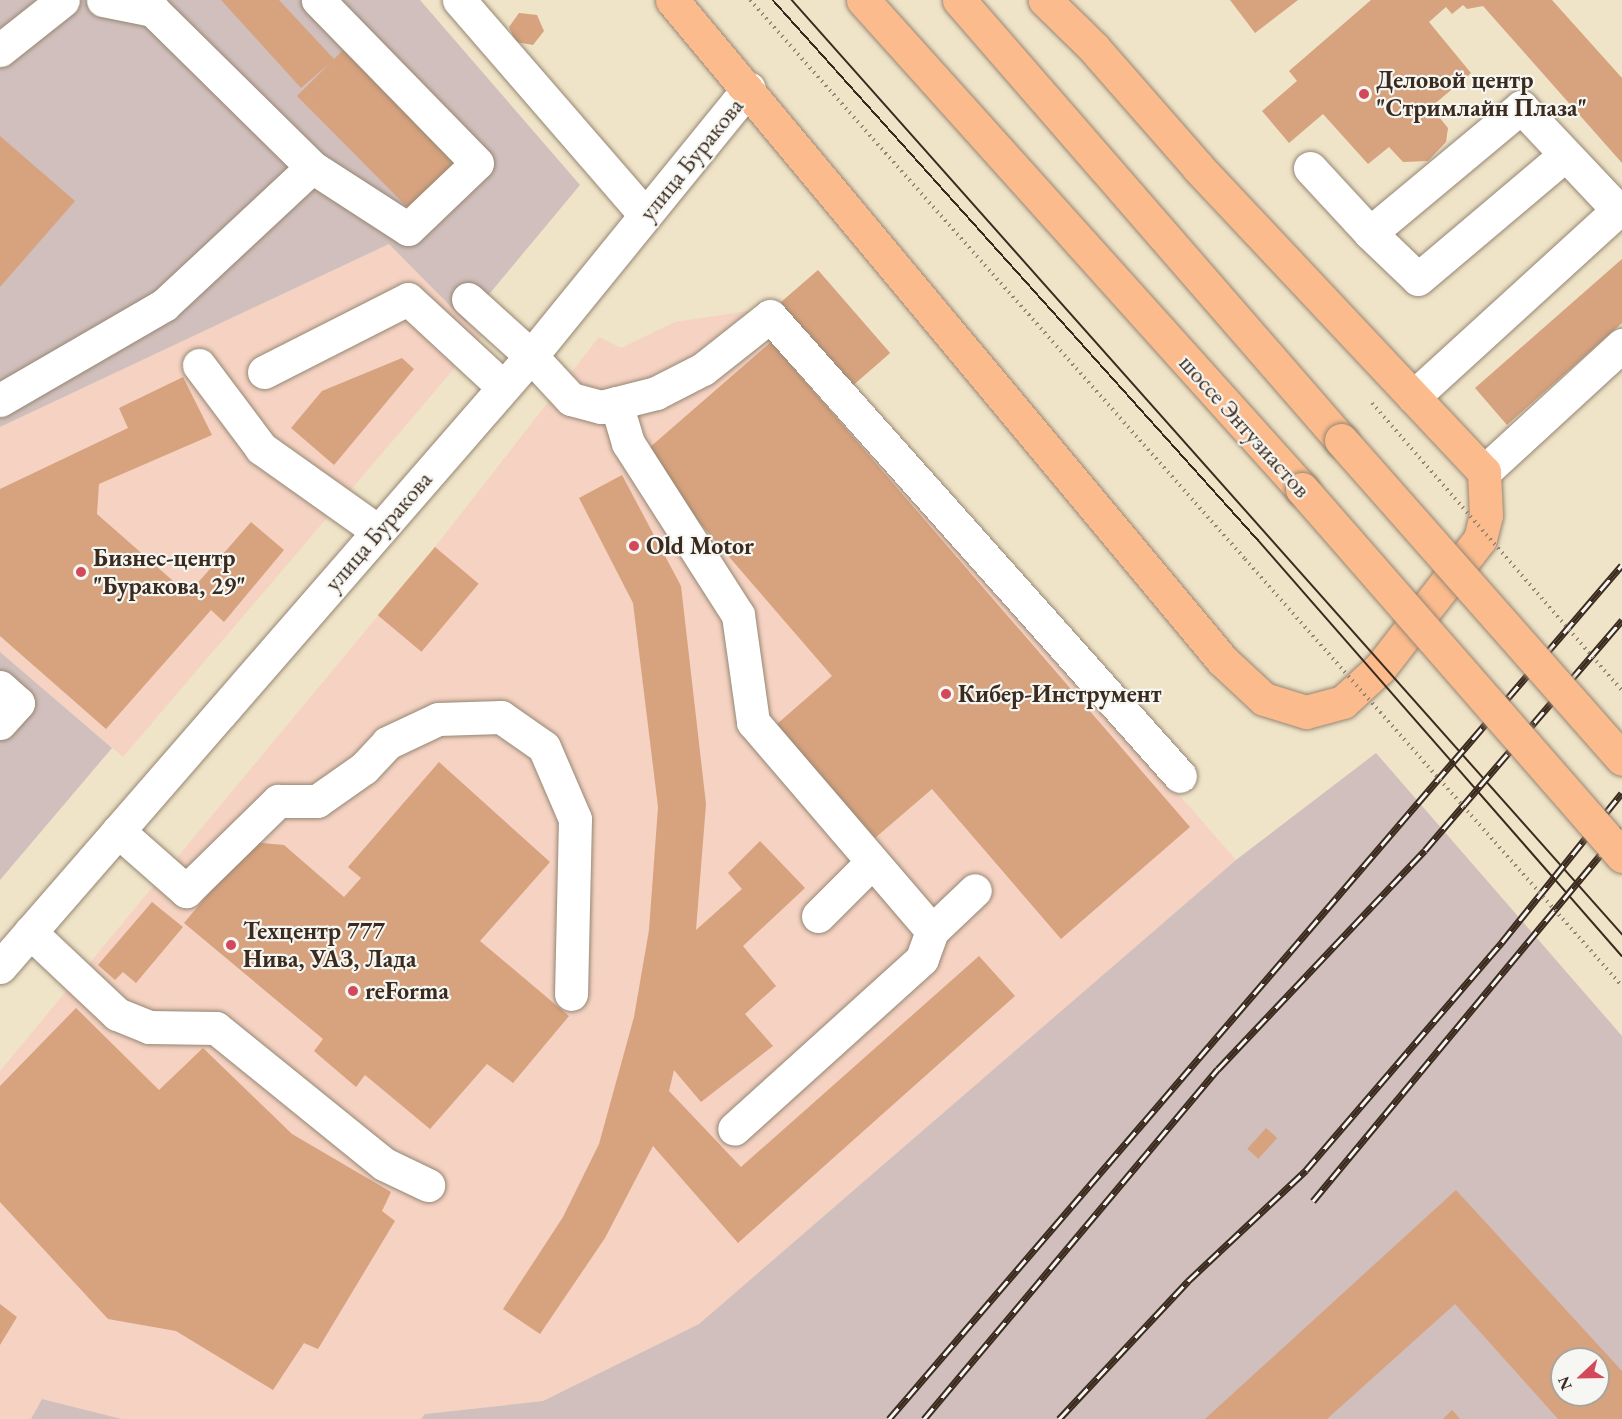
<!DOCTYPE html>
<html>
<head>
<meta charset="utf-8">
<style>
	body { margin:0 }
	#map { position:relative; width:1622px; height:1419px; overflow:hidden; background:#efe3c8; font-family:"EB Garamond",serif }
	div>[style] { position:absolute }
	[style*='--x'] { left:calc(var(--x)*1px); top:calc(var(--y)*1px); width:calc(var(--w)*1px); rotate:calc(var(--a)*1deg) }
	.built>* { inset:0; background:#f5d2c2 }
	.industrial>* { inset:0; background:#d1bfbd }
	.building>* { inset:0; background:#d7a27e; transform-origin:0 0 }
	.path>* { height:4px; margin-top:-2px; transform-origin:0; background:repeating-linear-gradient(90deg,#958673 0 1.5px,transparent 0 6px) }
	.roads { filter:drop-shadow(0 0 2px #958673) drop-shadow(0 0 2px #958673) }
	.minor>* { height:33px; margin:-16.5px; padding:0 16.5px; transform-origin:16.5px; border-radius:16.5px; background:#fff }
	.major>* { height:33px; margin:-16.5px; padding:0 16.5px; transform-origin:16.5px; border-radius:16.5px; background:#fbbb8c }
	.tram>* { height:1.5px; margin:-0.75px; padding:0 0.75px; transform-origin:0.75px; border-radius:0.75px; background:#3b2a1e }
	.rail>* { height:7px; margin-top:-3.5px; transform-origin:0; background:repeating-linear-gradient(90deg,#f6f6f2 0 14px,#3b2a1e 0 28px); box-sizing:border-box; border-block:2px solid #3b2a1e }
	.path-bridge>* { height:4px; margin-top:-2px; transform-origin:0; background:repeating-linear-gradient(90deg,#958673 0 1.5px,transparent 0 6px) }
	.bridges { filter:drop-shadow(0 0 2px #958673) drop-shadow(0 0 2px #958673) }
	.major-bridge>* { height:33px; margin:-16.5px; padding:0 16.5px; transform-origin:16.5px; border-radius:16.5px; background:#fbbb8c }
	.dots>* { width:16px; height:16px; translate:-50% -50%; box-sizing:border-box; border:3px solid #f6f6f2; border-radius:50% }
	span { translate:-50% -50%; white-space:nowrap; text-align:center; line-height:1.15; -webkit-text-stroke:4.5px #f6f6f2; paint-order:stroke }
	.poi-label { font-size:24px; color:#3b2a1e; font-weight:700 }
	.left { translate:0 -50%; text-align:left }
	.street-label { font-size:24px; color:#3b2a1e }
	.north { position:absolute; left:1550px; top:1347px; width:60px; height:60px; box-sizing:border-box; background:#f6f6f2; border:2px solid #aba49d; border-radius:50%; rotate:248deg; font-size:16px; font-weight:700; line-height:24px; text-align:center; color:#3b2a1e }
	.north::after { content:''; display:block; margin:auto; width:21px; height:27px; background:#d1495b; clip-path:polygon(50% 0,100% 100%,50% 72%,0 100%) }
</style>
</head>
<body>
<div id="map">
	<div class="built">
		<i style="clip-path:polygon(389px 244px,482px 336px,123px 757px,0 652px,0 427px)"></i>
		<i style="clip-path:polygon(755px 310px,1236px 860px,699px 1324px,543px 1401px,425px 1414px,421px 1419px,122px 1419px,42px 1399px,31px 1419px,0 1419px,0 1071px,435px 547px,599px 337px,621px 348px,675px 322px)"></i>
	</div>
	<div class="industrial">
		<i style="clip-path:polygon(0 0,420px 0,580px 185px,466px 322px,389px 244px,0 427px)"></i>
		<i style="clip-path:polygon(0 652px,112px 748px,0 880px)"></i>
		<i style="clip-path:polygon(evenodd,1376px 753px,1622px 1036px,1622px 1419px,421px 1419px,425px 1414px,543px 1401px,699px 1324px,1236px 860px,1376px 753px,1562px 1359px,1598px 1359px,1598px 1395px,1562px 1395px,1562px 1359px)"></i>
		<i style="clip-path:polygon(42px 1399px,122px 1419px,31px 1419px)"></i>
	</div>
	<div class="building">
		<i style="clip-path:polygon(221px 0,279px 0,334px 59px,343px 50px,458px 166px,412px 212px,297px 96px,331px 62px,301px 88px)"></i>
		<i style="clip-path:polygon(1230px 0,1298px 0,1255px 33px)"></i>
		<i style="clip-path:polygon(1371px 0,1552px 0,1622px 78px,1622px 163px,1483px 6px,1467px 9px,1463px 5px,1452px 14px,1446px 7px,1429px 22px,1471px 73px,1431px 107px,1448px 128px,1446px 142px,1428px 161px,1403px 162px,1389px 147px,1368px 164px,1323px 114px,1289px 143px,1262px 111px,1297px 81px,1289px 71px)"></i>
		<i style="clip-path:polygon(519px 13px,537px 15px,544px 31px,533px 45px,516px 42px,509px 27px)"></i>
		<i style="clip-path:polygon(0 136px,75px 201px,0 287px)"></i>
		<i style="clip-path:polygon(1622px 259px,1622px 323px,1507px 425px,1475px 388px)"></i>
		<i style="left:818px;top:270px;width:110px;height:60px;rotate:49deg"></i>
		<i style="clip-path:polygon(771px 342px,1190px 827px,1061px 939px,932px 789px,875px 838px,777px 724px,832px 676px,641px 455px)"></i>
		<i style="clip-path:polygon(402px 358px,414px 369px,334px 465px,291px 428px,322px 391px)"></i>
		<i style="clip-path:polygon(183px 377px,212px 435px,99px 484px,97px 514px,188px 594px,251px 522px,284px 550px,224px 622px,211px 610px,106px 729px,0 636px,0 489px,128px 428px,119px 408px)"></i>
		<i style="clip-path:polygon(622px 475px,681px 586px,706px 804px,696px 930px,742px 889px,728px 873px,760px 841px,805px 888px,743px 946px,776px 986px,745px 1014px,773px 1046px,701px 1102px,674px 1070px,669px 1091px,741px 1167px,979px 956px,1015px 996px,738px 1243px,653px 1146px,605px 1238px,540px 1334px,503px 1309px,563px 1217px,599px 1144px,634px 1017px,649px 930px,658px 807px,633px 603px,579px 498px)"></i>
		<i style="left:435px;top:547px;width:57px;height:89px;rotate:40deg"></i>
		<i style="clip-path:polygon(439px 762px,550px 862px,480px 941px,569px 1016px,513px 1083px,487px 1064px,430px 1129px,365px 1075px,356px 1087px,314px 1051px,323px 1039px,184px 923px,252px 842px,284px 845px,344px 897px,361px 878px,348px 867px)"></i>
		<i style="clip-path:polygon(152px 902px,183px 927px,136px 983px,123px 972px,115px 980px,98px 965px)"></i>
		<i style="clip-path:polygon(76px 1008px,159px 1090px,203px 1048px,292px 1134px,391px 1192px,382px 1211px,395px 1221px,318px 1349px,304px 1343px,273px 1390px,176px 1331px,108px 1319px,0 1202px,0 1086px)"></i>
		<i style="left:1266px;top:1128px;width:15px;height:28px;rotate:42deg"></i>
		<i style="clip-path:polygon(evenodd,1456px 1190px,1622px 1371px,1622px 1419px,1558px 1419px,1455px 1304px,1327px 1419px,1205px 1419px,1456px 1190px,1562px 1359px,1598px 1359px,1598px 1395px,1562px 1395px,1562px 1359px)"></i>
		<i style="clip-path:polygon(0 1304px,17px 1317px,0 1345px)"></i>
		<i style="clip-path:polygon(1452px 1410px,1460px 1419px,1443px 1419px)"></i>
	</div>
	<div class="path">
		<i style="--x:750;--y:0;--w:747;--a:48.47"></i>
	</div>
	<div class="roads">
		<div class="minor">
			<i style="--x:459;--y:0;--w:284;--a:49.1"></i>
			<i style="--x:0;--y:50;--w:80;--a:-38.4"></i>
			<i style="--x:312;--y:167;--w:114;--a:32.9"></i>
			<i style="--x:408;--y:229;--w:95;--a:-43.7"></i>
			<i style="--x:477;--y:163;--w:228;--a:-134.3"></i>
			<i style="--x:1310;--y:168;--w:88;--a:47.3"></i>
			<i style="--x:1370;--y:233;--w:197;--a:-39.8"></i>
			<i style="--x:1521;--y:107;--w:141;--a:46.7"></i>
			<i style="--x:1618;--y:210;--w:277;--a:137.6"></i>
			<i style="--x:1370;--y:233;--w:66;--a:43.8"></i>
			<i style="--x:1418;--y:279;--w:187;--a:-40.2"></i>
			<i style="--x:468;--y:299;--w:85;--a:42.1"></i>
			<i style="--x:531;--y:356;--w:59;--a:47.1"></i>
			<i style="--x:571;--y:399;--w:31;--a:15"></i>
			<i style="--x:601;--y:407;--w:57;--a:-14.3"></i>
			<i style="--x:656;--y:393;--w:53;--a:-27.1"></i>
			<i style="--x:703;--y:369;--w:85;--a:-38.3"></i>
			<i style="--x:770;--y:316;--w:616;--a:48.29"></i>
			<i style="--x:199;--y:365;--w:104;--a:53.2"></i>
			<i style="--x:261;--y:448;--w:143;--a:35.4"></i>
			<i style="--x:264;--y:372;--w:161;--a:-26.9"></i>
			<i style="--x:408;--y:299;--w:129;--a:42.8"></i>
			<i style="--x:0;--y:400;--w:190;--a:-30.1"></i>
			<i style="--x:164;--y:305;--w:202;--a:-43"></i>
			<i style="--x:312;--y:167;--w:223;--a:-135.4"></i>
			<i style="--x:153;--y:10;--w:51;--a:-168.7"></i>
			<i style="--x:616;--y:403;--w:42;--a:73.3"></i>
			<i style="--x:628;--y:443;--w:204;--a:57.4"></i>
			<i style="--x:738;--y:615;--w:108;--a:82"></i>
			<i style="--x:753;--y:722;--w:275;--a:49.4"></i>
			<i style="--x:932;--y:931;--w:30;--a:110"></i>
			<i style="--x:922;--y:959;--w:253;--a:137.9"></i>
			<i style="--x:1484;--y:472;--w:188;--a:-42.6"></i>
			<i style="--x:0;--y:687;--w:24;--a:42"></i>
			<i style="--x:18;--y:703;--w:27;--a:132"></i>
			<i style="--x:118;--y:831;--w:91;--a:41.4"></i>
			<i style="--x:186;--y:891;--w:129;--a:-44.4"></i>
			<i style="--x:278;--y:801;--w:39;--a:0"></i>
			<i style="--x:317;--y:801;--w:57;--a:-35.1"></i>
			<i style="--x:364;--y:768;--w:34;--a:-47"></i>
			<i style="--x:387;--y:743;--w:56;--a:-25.2"></i>
			<i style="--x:438;--y:719;--w:63;--a:-1.8"></i>
			<i style="--x:501;--y:717;--w:52;--a:34.9"></i>
			<i style="--x:544;--y:747;--w:78;--a:66.7"></i>
			<i style="--x:575;--y:819;--w:175;--a:91.3"></i>
			<i style="--x:818;--y:916;--w:76;--a:-45"></i>
			<i style="--x:932;--y:931;--w:59;--a:-43.6"></i>
			<i style="--x:30;--y:932;--w:120;--a:43.3"></i>
			<i style="--x:117;--y:1014;--w:35;--a:22"></i>
			<i style="--x:149;--y:1027;--w:67;--a:0.9"></i>
			<i style="--x:216;--y:1028;--w:216;--a:39"></i>
			<i style="--x:384;--y:1164;--w:49;--a:25.5"></i>
			<i style="--x:0;--y:967;--w:809;--a:-49.01"></i>
			<i style="--x:531;--y:356;--w:345;--a:-50.9"></i>
		</div>
		<div class="major">
			<i style="--x:672;--y:0;--w:859;--a:50.19"></i>
			<i style="--x:1222;--y:660;--w:57;--a:42.9"></i>
			<i style="--x:1264;--y:699;--w:44;--a:17.2"></i>
			<i style="--x:1306;--y:712;--w:38;--a:-15"></i>
			<i style="--x:1343;--y:702;--w:50;--a:-42.6"></i>
			<i style="--x:1380;--y:668;--w:163;--a:-52.2"></i>
			<i style="--x:1480;--y:539;--w:25;--a:-76"></i>
			<i style="--x:1486;--y:515;--w:43;--a:-92.7"></i>
			<i style="--x:1484;--y:472;--w:418;--a:-133.2"></i>
			<i style="--x:1198;--y:167;--w:158;--a:-131.2"></i>
			<i style="--x:1094;--y:48;--w:69;--a:-135.6"></i>
			<i style="--x:863;--y:0;--w:657;--a:48.08"></i>
			<i style="--x:959;--y:0;--w:583;--a:49.04"></i>
		</div>
	</div>
	<div class="tram">
		<i style="--x:773;--y:0;--w:727;--a:48.07"></i>
		<i style="--x:1259;--y:541;--w:551;--a:48.82"></i>
		<i style="--x:792;--y:0;--w:1250;--a:48.37"></i>
	</div>
	<div class="rail">
		<i style="--x:1313;--y:1201;--w:484;--a:-50.3"></i>
		<i style="--x:889;--y:1419;--w:1125;--a:-49.36"></i>
		<i style="--x:924;--y:1419;--w:457;--a:-50"></i>
		<i style="--x:1218;--y:1069;--w:301;--a:-46.6"></i>
		<i style="--x:1425;--y:850;--w:303;--a:-49.4"></i>
		<i style="--x:1059;--y:1419;--w:189;--a:-46.9"></i>
		<i style="--x:1188;--y:1281;--w:162;--a:-43.2"></i>
		<i style="--x:1306;--y:1170;--w:301;--a:-49.3"></i>
		<i style="--x:1502;--y:942;--w:191;--a:-51.2"></i>
	</div>
	<div class="path-bridge">
		<i style="--x:1372;--y:403;--w:381;--a:49"></i>
		<i style="--x:1245;--y:559;--w:570;--a:48.56"></i>
	</div>
	<div class="bridges">
		<div class="major-bridge">
			<i style="--x:1341;--y:440;--w:425;--a:48.6"></i>
			<i style="--x:1302;--y:489;--w:487;--a:48.9"></i>
		</div>
	</div>
	<div class="dots">
		<i style="left:1364px;top:94px;background:#d1495b"></i>
		<i style="left:634px;top:546px;background:#d1495b"></i>
		<i style="left:81px;top:572px;background:#d1495b"></i>
		<i style="left:946px;top:694px;background:#d1495b"></i>
		<i style="left:231px;top:945px;background:#d1495b"></i>
		<i style="left:353px;top:991px;background:#d1495b"></i>
	</div>
	<div class="poi-label">
		<span class="left" style="left:1376px;top:94px">Деловой центр<br>"Стримлайн Плаза"</span>
		<span class="left" style="left:646px;top:546px">Old Motor</span>
		<span class="left" style="left:93px;top:572px">Бизнес-центр<br>"Буракова, 29"</span>
		<span class="left" style="left:958px;top:694px">Кибер-Инструмент</span>
		<span class="left" style="left:243px;top:945px">Техцентр 777<br>Нива, УАЗ, Лада</span>
		<span class="left" style="left:365px;top:991px">reForma</span>
	</div>
	<div class="street-label">
		<span style="left:691px;top:159px;rotate:-51deg">улица Буракова</span>
		<span style="left:1245px;top:426px;rotate:48deg">шоссе Энтузиастов</span>
		<span style="left:378px;top:531px;rotate:-49deg">улица Буракова</span>
	</div>
	<div class="north">N</div>
</div>
</body>
</html>
